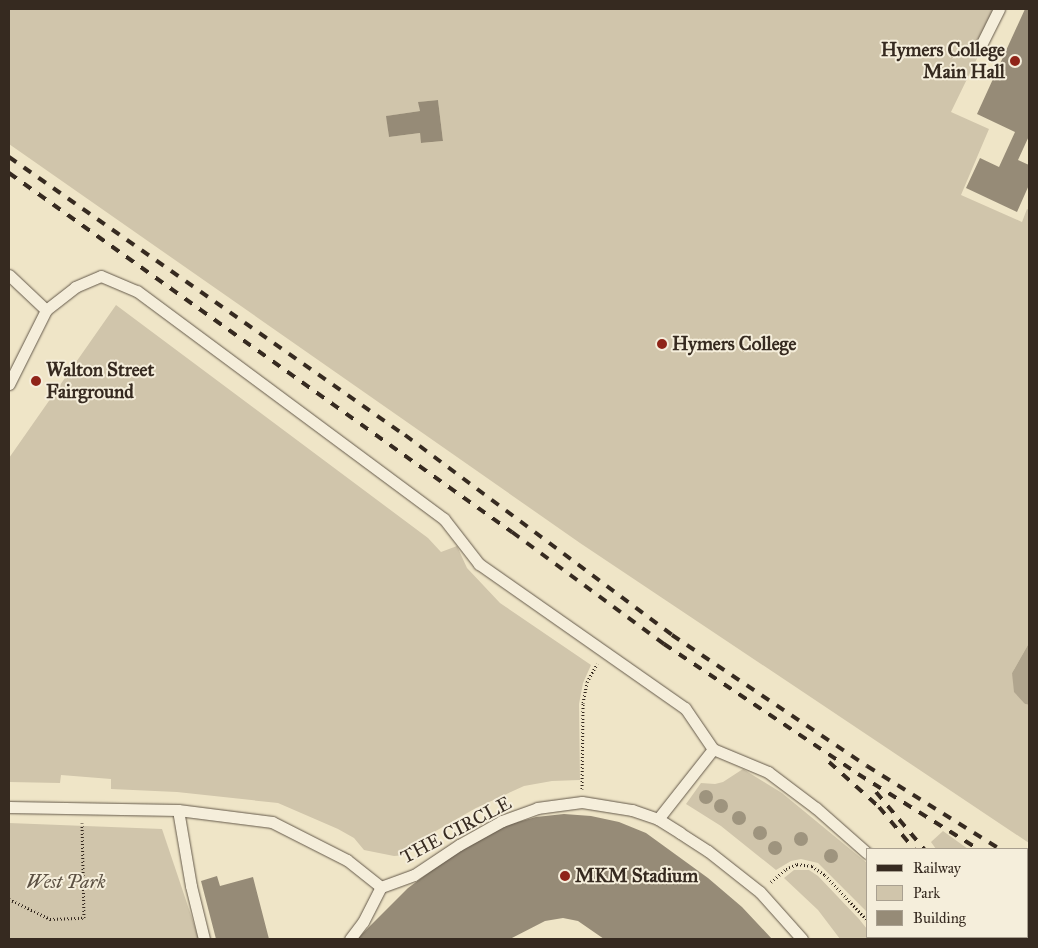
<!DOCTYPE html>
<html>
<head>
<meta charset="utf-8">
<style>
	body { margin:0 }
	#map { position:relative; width:1038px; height:948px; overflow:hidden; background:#efe5c7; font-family:"IM FELL Great Primer",serif }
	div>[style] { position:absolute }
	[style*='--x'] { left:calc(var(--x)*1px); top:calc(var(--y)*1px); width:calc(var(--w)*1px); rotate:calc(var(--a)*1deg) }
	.green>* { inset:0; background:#d0c5ab; transform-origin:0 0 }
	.water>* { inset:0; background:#b0a58e }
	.building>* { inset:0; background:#968b77 }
	.path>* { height:3px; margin-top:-1.5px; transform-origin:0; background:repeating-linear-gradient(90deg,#362a20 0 1px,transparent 0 3.5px) }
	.roads { filter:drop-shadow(0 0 1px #64594a) drop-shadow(0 0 1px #64594a) }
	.service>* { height:11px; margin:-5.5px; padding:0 5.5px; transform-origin:5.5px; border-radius:5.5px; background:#f5eedb }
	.rail>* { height:4px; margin-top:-2px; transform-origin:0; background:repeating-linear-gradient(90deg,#362a20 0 9px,transparent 0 18px) }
	.trees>* { width:14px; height:14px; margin:-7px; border-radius:50%; background:#9e947e }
	.dots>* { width:14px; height:14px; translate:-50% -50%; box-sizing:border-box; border:2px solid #f5eedb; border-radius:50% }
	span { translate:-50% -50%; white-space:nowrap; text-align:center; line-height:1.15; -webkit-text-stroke:4px #f5eedb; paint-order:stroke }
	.poi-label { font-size:19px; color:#362a20; font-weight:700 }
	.right { translate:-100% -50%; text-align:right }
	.left { translate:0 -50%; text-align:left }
	.street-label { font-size:19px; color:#362a20 }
	.park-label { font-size:19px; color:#5c5143; font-style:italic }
	.frame { position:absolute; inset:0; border:10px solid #362a20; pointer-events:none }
	.legend { position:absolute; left:866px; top:848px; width:162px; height:90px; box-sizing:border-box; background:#f5eedb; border:1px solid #a9a090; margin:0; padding:6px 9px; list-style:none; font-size:15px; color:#362a20 }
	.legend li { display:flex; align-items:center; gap:10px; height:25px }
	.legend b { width:25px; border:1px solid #a9a090 }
</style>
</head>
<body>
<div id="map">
	<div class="green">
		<i style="clip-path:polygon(evenodd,9px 9px,1001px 9px,951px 112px,989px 129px,961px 195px,1022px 222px,1027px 209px,1029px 210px,1029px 643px,1012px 673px,1025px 704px,1029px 705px,1029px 843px,580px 543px,9px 144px,9px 9px,438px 100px,443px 141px,422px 143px,420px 133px,389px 137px,387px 116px,420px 111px,419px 102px,438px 100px)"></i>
		<i style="clip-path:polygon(116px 305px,428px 538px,441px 552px,457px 546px,467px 568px,500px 603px,591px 665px,583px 683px,579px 704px,580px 780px,552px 781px,524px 786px,476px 808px,427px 836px,406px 855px,394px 856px,364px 850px,354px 838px,338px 829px,278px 803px,177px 792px,111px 789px,111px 779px,61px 775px,60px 783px,9px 782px,9px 458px)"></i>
		<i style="clip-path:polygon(743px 769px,782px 793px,867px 863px,867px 912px,818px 863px,801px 859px,791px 861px,776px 870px,721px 826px,686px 804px,701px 783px,715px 784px,723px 782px)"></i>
		<i style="clip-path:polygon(9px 823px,162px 829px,199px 939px,9px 939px)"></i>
		<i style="clip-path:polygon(943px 831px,968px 849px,936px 849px,931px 842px)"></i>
		<i style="clip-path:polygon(794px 870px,809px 870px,818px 876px,859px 919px,867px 929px,867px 937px,872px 937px,874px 939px,840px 939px,818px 910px,784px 878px)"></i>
		<i style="clip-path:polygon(1027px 890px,1029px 891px,1029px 939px,1001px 939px,1000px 937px,1027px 937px)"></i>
		<i style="left:886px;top:937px;width:42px;height:3px"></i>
	</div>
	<div class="water">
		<i style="clip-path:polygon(1029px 643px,1029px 705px,1025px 704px,1014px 692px,1012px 673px)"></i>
	</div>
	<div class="building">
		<i style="clip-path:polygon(1025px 9px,1029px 9px,1029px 136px,1018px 160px,1029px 165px,1029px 185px,1017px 212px,966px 188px,980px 158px,999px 167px,1015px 132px,977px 114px)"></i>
		<i style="clip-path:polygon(438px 100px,443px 141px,421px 143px,420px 133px,389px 137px,386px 116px,420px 111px,418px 102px)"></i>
		<i style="clip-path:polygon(564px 814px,591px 816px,619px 822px,646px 833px,708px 878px,742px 907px,772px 939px,604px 939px,578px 921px,563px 918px,545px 921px,510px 939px,357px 939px,408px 888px,458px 851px,507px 825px,536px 817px)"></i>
		<i style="clip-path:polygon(217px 876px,220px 886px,253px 877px,269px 939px,216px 939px,201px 881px)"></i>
	</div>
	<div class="path">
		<i style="--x:582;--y:789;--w:86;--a:-89.3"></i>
		<i style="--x:583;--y:703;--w:21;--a:-79"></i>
		<i style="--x:587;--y:682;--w:21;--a:-61"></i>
		<i style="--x:771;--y:882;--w:20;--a:-41"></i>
		<i style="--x:786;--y:869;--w:12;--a:-24"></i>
		<i style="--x:797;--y:864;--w:15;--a:8"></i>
		<i style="--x:812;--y:866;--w:16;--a:35"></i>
		<i style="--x:825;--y:875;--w:62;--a:47"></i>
		<i style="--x:9;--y:899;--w:46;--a:26"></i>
		<i style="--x:50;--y:919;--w:34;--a:-2"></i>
		<i style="--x:84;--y:918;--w:95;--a:-91.2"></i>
		<i style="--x:880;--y:937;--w:3;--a:45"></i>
	</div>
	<div class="roads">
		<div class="service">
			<i style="--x:981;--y:45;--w:40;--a:-63.4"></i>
			<i style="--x:9;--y:275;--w:51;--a:43.4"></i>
			<i style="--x:9;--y:384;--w:83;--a:-63.4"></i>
			<i style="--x:46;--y:310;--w:37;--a:-38"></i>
			<i style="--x:75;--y:287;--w:28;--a:-23"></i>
			<i style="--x:101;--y:276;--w:39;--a:23"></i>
			<i style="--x:137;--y:291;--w:382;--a:36.6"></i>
			<i style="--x:444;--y:519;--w:57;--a:52.1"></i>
			<i style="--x:479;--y:564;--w:251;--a:35"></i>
			<i style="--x:685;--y:708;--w:50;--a:55.7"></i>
			<i style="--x:713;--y:749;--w:60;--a:22.7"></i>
			<i style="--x:768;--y:772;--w:60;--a:36.9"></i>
			<i style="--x:816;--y:808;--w:68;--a:41.4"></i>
			<i style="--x:9;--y:807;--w:169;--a:1"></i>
			<i style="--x:178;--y:810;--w:95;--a:7.3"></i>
			<i style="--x:272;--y:822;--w:84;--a:26.9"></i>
			<i style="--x:347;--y:860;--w:43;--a:38.5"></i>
			<i style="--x:178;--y:810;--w:77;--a:80.3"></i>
			<i style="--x:191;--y:886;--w:55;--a:76.2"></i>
			<i style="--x:658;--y:819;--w:89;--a:-51.8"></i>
			<i style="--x:934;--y:937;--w:3;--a:45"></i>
			<i style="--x:350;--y:939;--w:21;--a:-53"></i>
			<i style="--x:363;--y:922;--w:39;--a:-63"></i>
			<i style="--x:381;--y:887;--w:35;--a:-20"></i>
			<i style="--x:414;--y:875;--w:54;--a:-33.7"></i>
			<i style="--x:459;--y:845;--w:49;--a:-29.2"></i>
			<i style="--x:502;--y:821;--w:37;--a:-20"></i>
			<i style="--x:537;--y:808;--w:45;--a:-7.6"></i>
			<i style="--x:582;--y:802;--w:51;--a:9.1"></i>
			<i style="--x:632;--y:810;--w:28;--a:19"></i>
			<i style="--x:658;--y:819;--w:26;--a:32"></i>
			<i style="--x:680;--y:833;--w:33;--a:33"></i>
			<i style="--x:708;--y:851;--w:66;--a:38.3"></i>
			<i style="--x:760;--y:892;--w:63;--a:48.2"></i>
		</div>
	</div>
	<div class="rail">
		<i style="--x:9;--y:157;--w:484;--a:35.1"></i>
		<i style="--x:405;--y:435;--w:334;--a:36.8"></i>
		<i style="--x:672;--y:635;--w:235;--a:33.9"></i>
		<i style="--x:867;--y:766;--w:157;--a:32"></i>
		<i style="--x:9;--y:173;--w:618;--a:35.52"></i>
		<i style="--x:512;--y:532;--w:189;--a:36.4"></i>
		<i style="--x:664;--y:644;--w:234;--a:33.8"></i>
		<i style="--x:858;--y:774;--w:142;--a:32"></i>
		<i style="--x:829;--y:762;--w:67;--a:42"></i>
		<i style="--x:879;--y:807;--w:55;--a:50.2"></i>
		<i style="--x:876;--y:792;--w:75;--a:49.9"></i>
		<i style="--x:1027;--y:867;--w:3;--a:45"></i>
		<i style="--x:1027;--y:880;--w:2;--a:27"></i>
		<i style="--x:974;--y:937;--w:2;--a:63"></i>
		<i style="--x:983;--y:937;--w:3;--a:45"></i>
	</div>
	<div class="trees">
		<i style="left:706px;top:797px"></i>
		<i style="left:721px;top:806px"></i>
		<i style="left:739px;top:818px"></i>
		<i style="left:760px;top:833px"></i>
		<i style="left:801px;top:839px"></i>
		<i style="left:775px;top:848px"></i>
		<i style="left:831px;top:856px"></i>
	</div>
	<div class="dots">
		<i style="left:1015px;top:61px;background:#8f2418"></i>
		<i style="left:662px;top:344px;background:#8f2418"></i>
		<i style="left:36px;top:381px;background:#8f2418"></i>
		<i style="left:565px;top:876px;background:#8f2418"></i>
	</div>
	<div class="poi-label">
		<span class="right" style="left:1005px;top:61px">Hymers College<br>Main Hall</span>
		<span class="left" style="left:672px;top:344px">Hymers College</span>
		<span class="left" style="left:46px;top:381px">Walton Street<br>Fairground</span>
		<span class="left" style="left:575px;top:876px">MKM Stadium</span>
	</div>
	<div class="street-label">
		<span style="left:456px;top:830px;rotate:-28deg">THE CIRCLE</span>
	</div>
	<div class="park-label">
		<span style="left:66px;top:882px">West Park</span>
	</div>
	<div class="frame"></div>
	<ul class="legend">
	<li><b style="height:6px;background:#362a20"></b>Railway</li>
	<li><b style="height:14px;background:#d0c5ab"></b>Park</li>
	<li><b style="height:14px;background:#968b77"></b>Building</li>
	</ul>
</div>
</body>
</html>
